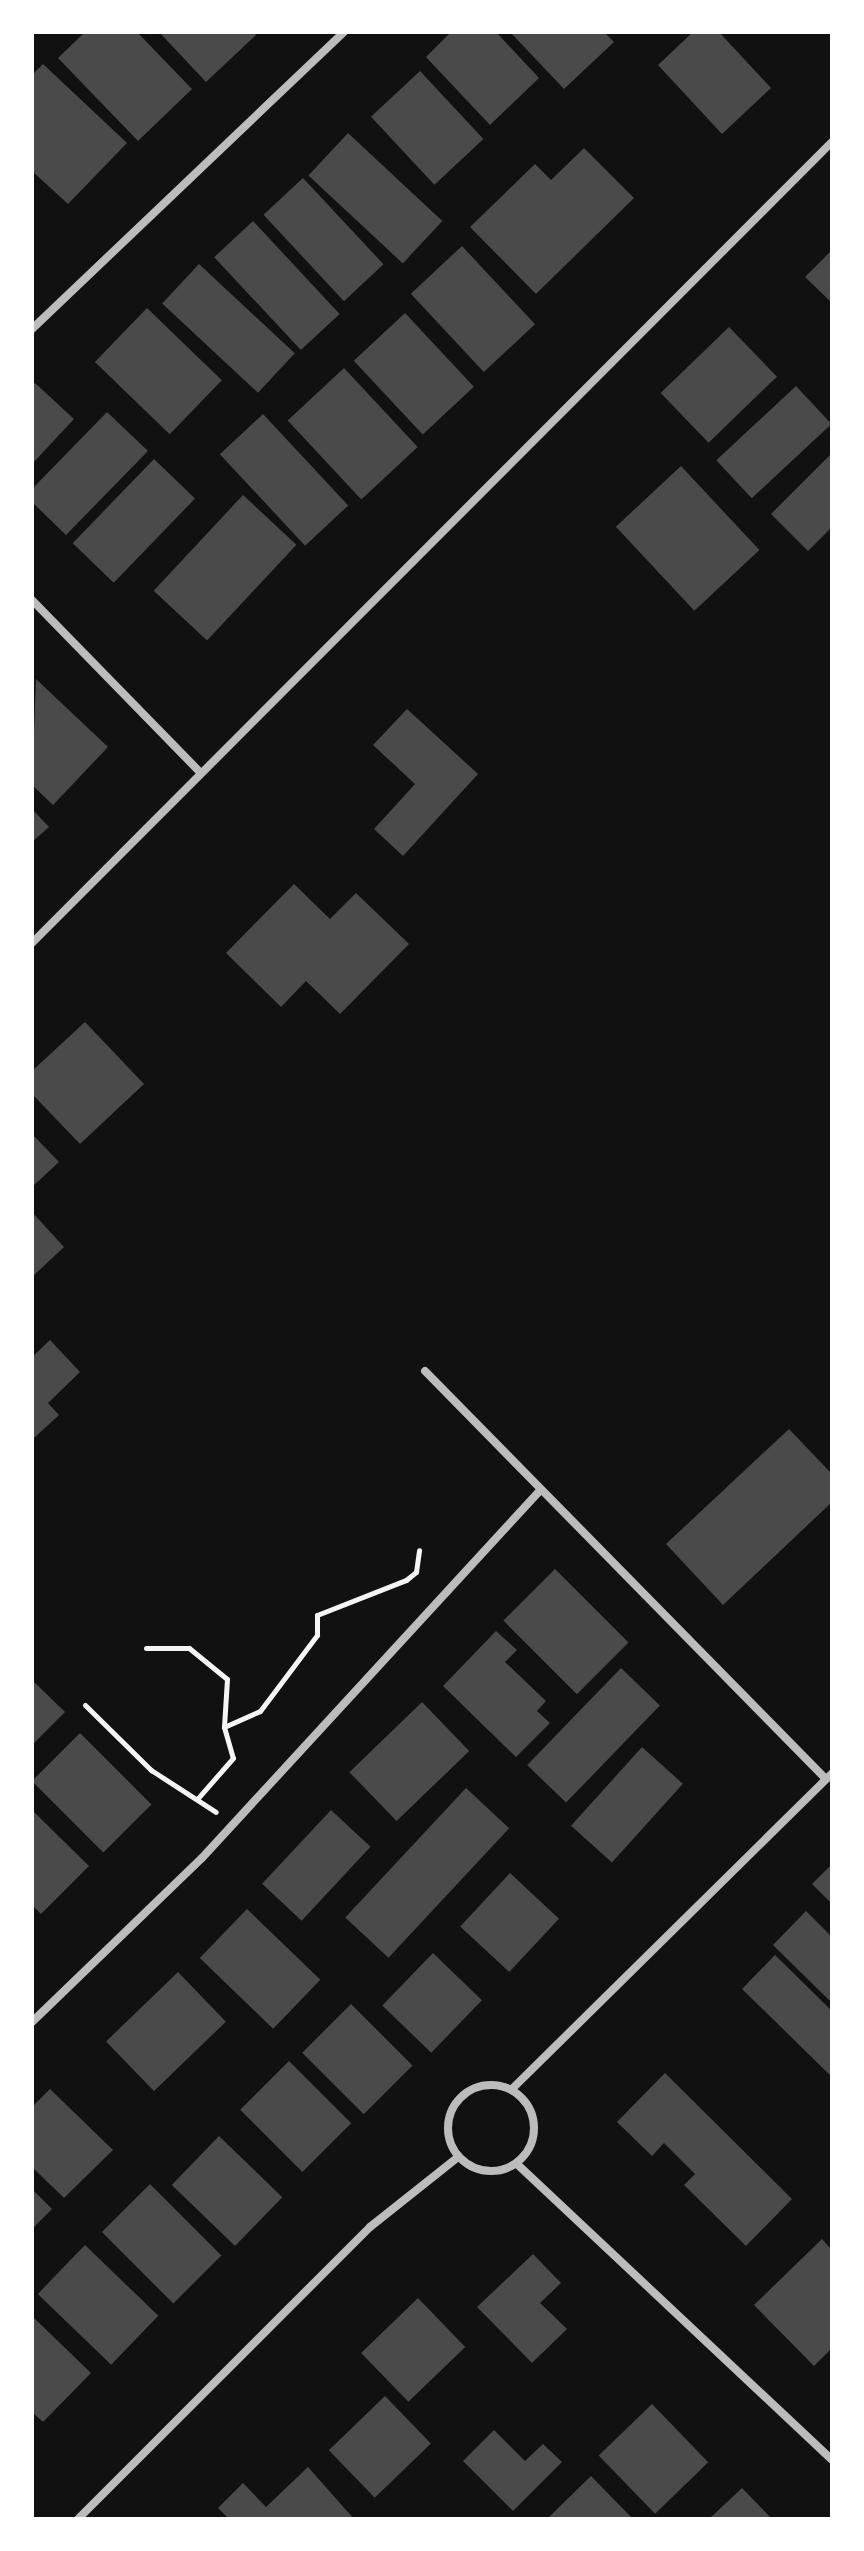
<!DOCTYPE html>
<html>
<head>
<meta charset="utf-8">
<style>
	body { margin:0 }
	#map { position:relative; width:864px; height:2551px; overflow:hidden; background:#111; font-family:Signika,sans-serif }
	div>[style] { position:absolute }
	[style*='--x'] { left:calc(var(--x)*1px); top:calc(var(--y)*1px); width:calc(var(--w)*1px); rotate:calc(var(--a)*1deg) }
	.building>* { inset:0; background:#4a4a4a; transform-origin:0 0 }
	.path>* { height:5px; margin:-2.5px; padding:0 2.5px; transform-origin:2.5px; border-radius:2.5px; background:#f5f5f5 }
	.minor>* { height:8px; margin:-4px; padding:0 4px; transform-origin:4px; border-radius:4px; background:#bcbcbc }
	.minor>.ring { margin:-4px; padding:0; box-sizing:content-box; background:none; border:8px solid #bcbcbc; border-radius:50% }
	span { translate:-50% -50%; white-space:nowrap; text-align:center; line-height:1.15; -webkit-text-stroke:7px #fff; paint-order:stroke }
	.frame { position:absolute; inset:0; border:34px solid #fff; pointer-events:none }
</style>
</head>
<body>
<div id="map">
	<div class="building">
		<i style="clip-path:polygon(85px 32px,137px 32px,192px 89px,138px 141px,58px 58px)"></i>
		<i style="clip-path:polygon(159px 32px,253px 32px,256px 35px,206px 82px)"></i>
		<i style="clip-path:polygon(451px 32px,496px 32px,539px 78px,490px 125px,426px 57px)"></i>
		<i style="clip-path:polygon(510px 32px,604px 32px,614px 42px,564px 89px)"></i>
		<i style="clip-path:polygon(693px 32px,719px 32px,771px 88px,722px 134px,658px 65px)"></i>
		<i style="clip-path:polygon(43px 64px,127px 143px,68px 204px,32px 171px,32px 75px)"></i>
		<i style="left:420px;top:71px;width:93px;height:67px;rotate:47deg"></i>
		<i style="left:348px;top:133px;width:129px;height:58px;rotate:43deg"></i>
		<i style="clip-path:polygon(584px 148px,634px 198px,536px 294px,470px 227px,535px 164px,551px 180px)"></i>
		<i style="left:303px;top:178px;width:118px;height:54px;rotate:47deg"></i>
		<i style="left:253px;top:221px;width:127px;height:53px;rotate:47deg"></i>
		<i style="left:462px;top:246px;width:107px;height:70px;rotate:47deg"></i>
		<i style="clip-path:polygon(832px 250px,832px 303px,805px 277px)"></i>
		<i style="left:199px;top:264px;width:131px;height:54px;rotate:43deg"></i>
		<i style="left:147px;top:308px;width:104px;height:75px;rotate:44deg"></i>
		<i style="left:405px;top:313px;width:101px;height:70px;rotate:47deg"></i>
		<i style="left:729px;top:327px;width:69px;height:95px;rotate:46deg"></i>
		<i style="left:344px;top:368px;width:108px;height:77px;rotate:47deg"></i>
		<i style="clip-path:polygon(35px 383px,74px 419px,32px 464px,32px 386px)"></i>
		<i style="left:796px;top:386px;width:52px;height:109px;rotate:47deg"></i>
		<i style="clip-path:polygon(107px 412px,148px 451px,66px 535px,32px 502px,32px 489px)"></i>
		<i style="left:263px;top:414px;width:125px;height:59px;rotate:47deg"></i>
		<i style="clip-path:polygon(832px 453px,832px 527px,808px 551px,771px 514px)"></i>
		<i style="left:154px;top:459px;width:57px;height:117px;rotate:44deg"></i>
		<i style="left:681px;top:466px;width:115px;height:89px;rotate:47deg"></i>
		<i style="left:243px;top:495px;width:73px;height:131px;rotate:43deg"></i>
		<i style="clip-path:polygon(36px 679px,108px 747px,53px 805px,32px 785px)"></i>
		<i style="clip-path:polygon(407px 709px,478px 774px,403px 856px,374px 829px,415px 784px,373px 745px)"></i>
		<i style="clip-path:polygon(32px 809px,49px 827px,32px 842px)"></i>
		<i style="clip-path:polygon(294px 884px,330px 919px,356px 893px,409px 944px,340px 1014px,306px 981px,281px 1007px,226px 953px)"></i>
		<i style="clip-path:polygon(85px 1022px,144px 1084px,80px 1144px,32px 1094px,32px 1071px)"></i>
		<i style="clip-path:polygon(32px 1134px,59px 1162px,32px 1187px)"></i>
		<i style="clip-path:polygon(32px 1212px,64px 1247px,32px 1277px)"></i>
		<i style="clip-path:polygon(50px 1340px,80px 1372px,48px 1403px,59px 1415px,34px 1438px,32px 1357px)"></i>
		<i style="clip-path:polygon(789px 1429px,832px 1474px,832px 1502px,723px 1605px,666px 1544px)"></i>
		<i style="left:555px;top:1569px;width:104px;height:73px;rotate:45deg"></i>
		<i style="clip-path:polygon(496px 1631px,517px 1650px,505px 1662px,546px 1701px,537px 1711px,550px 1723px,516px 1757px,443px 1686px)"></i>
		<i style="left:621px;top:1668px;width:54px;height:135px;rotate:44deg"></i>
		<i style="clip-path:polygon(32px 1680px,65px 1712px,32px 1745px)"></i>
		<i style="left:422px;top:1702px;width:68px;height:101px;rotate:46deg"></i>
		<i style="left:80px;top:1733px;width:101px;height:68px;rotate:45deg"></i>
		<i style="left:642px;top:1747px;width:55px;height:106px;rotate:42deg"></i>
		<i style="left:466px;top:1788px;width:59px;height:177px;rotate:43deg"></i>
		<i style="clip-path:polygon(32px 1810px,89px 1866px,41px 1914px,32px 1905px)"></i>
		<i style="left:331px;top:1810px;width:54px;height:101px;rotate:43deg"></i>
		<i style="clip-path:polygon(832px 1864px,832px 1904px,812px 1884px)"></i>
		<i style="left:510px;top:1873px;width:67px;height:73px;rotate:43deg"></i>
		<i style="left:247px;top:1909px;width:102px;height:68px;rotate:44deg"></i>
		<i style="clip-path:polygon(806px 1911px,832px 1937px,832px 2003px,773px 1945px)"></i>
		<i style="left:433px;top:1953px;width:68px;height:73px;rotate:44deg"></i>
		<i style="clip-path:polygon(775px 1955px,832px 2011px,832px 2077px,742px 1989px)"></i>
		<i style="left:178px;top:1972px;width:69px;height:100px;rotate:46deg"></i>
		<i style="left:351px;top:2004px;width:87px;height:69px;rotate:45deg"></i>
		<i style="left:289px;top:2061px;width:88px;height:69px;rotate:45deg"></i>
		<i style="clip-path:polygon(665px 2073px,792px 2199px,746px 2246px,684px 2185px,695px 2174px,664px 2143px,652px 2156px,617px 2122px)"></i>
		<i style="clip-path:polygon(50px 2089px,113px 2150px,64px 2198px,32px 2167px,32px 2107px)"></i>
		<i style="left:219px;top:2136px;width:88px;height:68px;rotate:44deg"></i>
		<i style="left:150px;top:2184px;width:101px;height:68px;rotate:45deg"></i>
		<i style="clip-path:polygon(32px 2189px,52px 2209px,32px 2229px)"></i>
		<i style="clip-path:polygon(822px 2239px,832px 2250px,832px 2348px,814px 2366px,754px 2305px)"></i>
		<i style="left:85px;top:2245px;width:102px;height:68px;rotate:44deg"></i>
		<i style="clip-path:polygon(533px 2254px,561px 2283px,540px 2303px,567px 2329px,532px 2363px,477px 2307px)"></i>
		<i style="left:418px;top:2298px;width:68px;height:79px;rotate:46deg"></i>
		<i style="clip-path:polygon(32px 2316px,91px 2373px,43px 2422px,32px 2412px)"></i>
		<i style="left:385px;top:2396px;width:66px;height:78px;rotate:46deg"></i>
		<i style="left:652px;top:2404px;width:81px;height:74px;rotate:46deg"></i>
		<i style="clip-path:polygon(494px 2430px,525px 2461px,543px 2444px,562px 2462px,513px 2511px,463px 2461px)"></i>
		<i style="clip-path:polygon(308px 2467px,354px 2519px,229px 2519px,218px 2508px,243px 2483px,266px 2507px)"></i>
		<i style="clip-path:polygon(591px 2476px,633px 2519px,547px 2519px)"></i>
		<i style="clip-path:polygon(742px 2488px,772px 2519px,709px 2519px)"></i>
	</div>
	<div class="path">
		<i style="--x:146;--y:1648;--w:43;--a:0"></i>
		<i style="--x:189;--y:1648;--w:49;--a:39.2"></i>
		<i style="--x:227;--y:1679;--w:48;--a:93.6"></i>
		<i style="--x:224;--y:1727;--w:32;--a:74"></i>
		<i style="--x:233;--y:1758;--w:53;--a:131.2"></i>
		<i style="--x:85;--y:1705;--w:93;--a:44.6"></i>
		<i style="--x:151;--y:1770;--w:77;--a:32.9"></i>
		<i style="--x:224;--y:1727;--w:39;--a:-24"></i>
		<i style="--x:260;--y:1711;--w:95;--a:-53.1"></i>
		<i style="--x:317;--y:1635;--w:20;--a:-90"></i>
		<i style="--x:317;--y:1615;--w:96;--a:-21.5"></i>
		<i style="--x:406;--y:1580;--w:13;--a:-39"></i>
		<i style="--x:416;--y:1572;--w:22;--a:-82"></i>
	</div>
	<div class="minor">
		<i style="--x:32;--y:329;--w:431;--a:-43.6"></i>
		<i style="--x:32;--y:600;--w:242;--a:45.7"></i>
		<i style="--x:32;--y:943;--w:1132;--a:-45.04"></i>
		<i style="--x:425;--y:1371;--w:572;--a:45.5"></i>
		<i style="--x:32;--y:2022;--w:236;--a:-44"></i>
		<i style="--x:202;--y:1858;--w:498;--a:-47.4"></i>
		<i class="ring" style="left:448px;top:2085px;width:78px;height:78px"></i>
		<i style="--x:512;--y:2089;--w:450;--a:-44.6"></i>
		<i style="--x:517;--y:2164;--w:432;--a:43.2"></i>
		<i style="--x:78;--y:2519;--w:413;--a:-45"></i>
		<i style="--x:370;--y:2227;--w:112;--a:-38.5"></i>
	</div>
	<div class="frame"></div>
</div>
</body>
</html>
